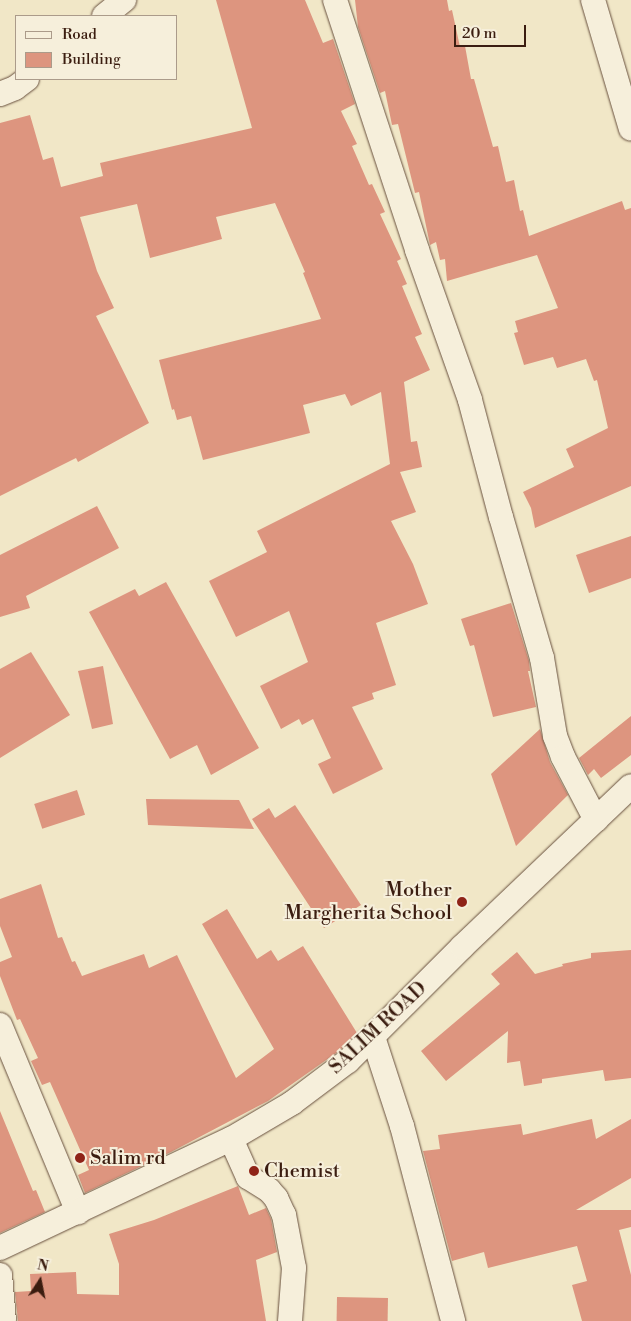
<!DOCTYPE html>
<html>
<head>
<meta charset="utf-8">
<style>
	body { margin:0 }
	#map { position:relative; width:631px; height:1321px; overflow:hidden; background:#f1e7c7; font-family:"Libre Bodoni",serif }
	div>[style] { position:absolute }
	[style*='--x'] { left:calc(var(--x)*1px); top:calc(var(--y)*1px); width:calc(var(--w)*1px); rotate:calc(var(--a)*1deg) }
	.building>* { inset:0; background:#dd957f; transform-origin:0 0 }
	.roads { filter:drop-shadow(0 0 1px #68503e) drop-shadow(0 0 1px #68503e) }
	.minor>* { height:24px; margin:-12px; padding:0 12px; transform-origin:12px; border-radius:12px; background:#f6efdb }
	.dots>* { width:14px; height:14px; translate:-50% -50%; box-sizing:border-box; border:2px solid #f6efdb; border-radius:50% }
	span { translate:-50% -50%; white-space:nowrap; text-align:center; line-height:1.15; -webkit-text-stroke:4px #f6efdb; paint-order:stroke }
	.poi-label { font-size:20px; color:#3b1d10 }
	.right { translate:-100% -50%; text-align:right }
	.left { translate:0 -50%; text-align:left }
	.street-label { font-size:20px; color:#3b1d10 }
	.legend { position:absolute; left:15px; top:15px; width:162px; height:65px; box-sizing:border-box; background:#f6efdb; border:1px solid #ab9b8a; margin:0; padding:6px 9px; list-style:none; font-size:15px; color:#3b1d10 }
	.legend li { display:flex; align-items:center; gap:10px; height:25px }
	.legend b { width:25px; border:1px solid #ab9b8a }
	.north { position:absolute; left:15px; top:1256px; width:50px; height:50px; -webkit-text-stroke:4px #f6efdb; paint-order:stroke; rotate:11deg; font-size:14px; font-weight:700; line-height:20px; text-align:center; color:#3b1d10 }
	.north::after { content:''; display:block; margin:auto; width:18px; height:22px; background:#3b1d10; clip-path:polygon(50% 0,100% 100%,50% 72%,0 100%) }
	.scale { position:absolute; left:454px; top:25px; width:72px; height:22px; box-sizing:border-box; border:2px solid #3b1d10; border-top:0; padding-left:6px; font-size:15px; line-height:18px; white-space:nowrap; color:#3b1d10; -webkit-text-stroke:4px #f6efdb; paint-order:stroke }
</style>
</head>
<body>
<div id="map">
	<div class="building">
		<i style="clip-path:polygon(216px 0,305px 0,323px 43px,333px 39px,355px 104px,341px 111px,357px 144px,352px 146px,369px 185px,372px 184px,385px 212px,380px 214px,401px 259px,397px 261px,407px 284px,402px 286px,422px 334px,415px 337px,430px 370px,404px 382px,411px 442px,417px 441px,422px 467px,400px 472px,416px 512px,391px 521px,413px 564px,428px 604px,376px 623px,396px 685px,372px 693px,374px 699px,352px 707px,383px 769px,333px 794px,318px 764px,331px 758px,313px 719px,302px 725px,299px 719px,281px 729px,260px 686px,308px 662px,289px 611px,236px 637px,209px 581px,267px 552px,257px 531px,390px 464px,381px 392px,351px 406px,345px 394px,303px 405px,310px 433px,203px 460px,191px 416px,177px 420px,174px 409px,172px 410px,159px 360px,321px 319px,303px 273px,305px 272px,275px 203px,216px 217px,222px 239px,150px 258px,137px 204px,80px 217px,97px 271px,114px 308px,96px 316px,149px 423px,78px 462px,76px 458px,0 496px,0 123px,30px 115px,43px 160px,53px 157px,61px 187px,103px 176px,100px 163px,252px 128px)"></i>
		<i style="clip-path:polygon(355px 0,447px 0,449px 11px,452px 10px,460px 47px,465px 46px,471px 79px,474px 79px,493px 147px,498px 146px,506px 182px,514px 180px,520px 211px,523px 210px,529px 236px,622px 201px,625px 210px,631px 208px,631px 486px,535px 528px,531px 508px,523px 492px,574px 467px,566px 449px,608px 428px,597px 380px,594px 381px,586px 359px,557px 368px,553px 357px,524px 365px,514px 333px,518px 332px,515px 321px,558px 308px,537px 255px,447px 281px,445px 259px,440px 260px,436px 242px,430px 245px,419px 192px,415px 193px,398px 124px,392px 125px,385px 91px,380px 93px,358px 27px)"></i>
		<i style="clip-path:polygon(97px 506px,119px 548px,26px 596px,30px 608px,0 617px,0 555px)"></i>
		<i style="clip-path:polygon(631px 536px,631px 578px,589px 593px,576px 555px)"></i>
		<i style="clip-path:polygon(166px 582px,259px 748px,211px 775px,197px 745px,170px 759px,89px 612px,135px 589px,139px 596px)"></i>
		<i style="clip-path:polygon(511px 603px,529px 661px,530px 671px,528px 671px,536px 707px,493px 717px,474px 645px,470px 646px,461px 619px)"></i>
		<i style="clip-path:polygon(31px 652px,70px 715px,0 758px,0 669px)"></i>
		<i style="clip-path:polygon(103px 666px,113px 724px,92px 729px,78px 671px)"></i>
		<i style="clip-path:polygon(631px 716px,631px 755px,601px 778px,594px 769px,588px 775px,579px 758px)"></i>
		<i style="clip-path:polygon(540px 729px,550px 762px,568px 795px,516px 846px,491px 774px)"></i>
		<i style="left:77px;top:790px;width:26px;height:45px;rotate:72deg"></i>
		<i style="clip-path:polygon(146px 799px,239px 800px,254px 829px,148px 825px)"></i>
		<i style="clip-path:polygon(295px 805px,361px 905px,324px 928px,252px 819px,269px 808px,275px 818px)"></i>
		<i style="clip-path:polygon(41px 884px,58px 938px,62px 937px,72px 962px,75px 961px,82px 976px,144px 954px,149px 968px,177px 955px,236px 1078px,274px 1049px,202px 924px,227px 909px,257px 959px,271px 950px,278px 961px,303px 946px,357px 1033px,339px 1051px,268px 1101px,171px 1152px,85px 1193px,78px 1175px,89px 1170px,50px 1082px,42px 1085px,31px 1061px,38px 1058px,20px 1019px,17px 1020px,0 976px,0 962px,12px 957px,0 926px,0 899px)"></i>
		<i style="clip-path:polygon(631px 950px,631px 1078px,605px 1081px,603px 1070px,542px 1079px,542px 1083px,524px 1086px,520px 1061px,507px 1063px,508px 1031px,446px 1081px,421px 1051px,500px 984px,491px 974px,517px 952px,535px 974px,563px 966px,562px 964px,591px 958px,591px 953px)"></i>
		<i style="clip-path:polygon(0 1111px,33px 1191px,36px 1190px,45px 1212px,0 1233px)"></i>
		<i style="clip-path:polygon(592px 1119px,596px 1139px,631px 1119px,631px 1178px,576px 1210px,631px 1210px,631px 1227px,619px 1230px,631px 1275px,631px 1321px,582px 1321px,572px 1285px,587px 1281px,577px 1246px,488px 1268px,484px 1252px,452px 1261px,423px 1151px,440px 1149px,438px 1135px,521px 1124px,523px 1135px)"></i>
		<i style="clip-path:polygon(238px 1186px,249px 1215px,266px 1208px,271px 1219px,277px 1252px,256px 1260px,266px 1321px,18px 1321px,15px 1292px,31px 1291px,30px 1274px,76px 1272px,77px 1294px,119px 1295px,119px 1264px,109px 1234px,154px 1220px)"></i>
		<i style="left:337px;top:1297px;width:51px;height:24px;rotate:1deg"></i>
	</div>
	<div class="roads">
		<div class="minor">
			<i style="--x:335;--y:0;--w:263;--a:71.8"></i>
			<i style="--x:417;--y:250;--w:159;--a:70.5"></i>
			<i style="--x:470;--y:400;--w:121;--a:75.2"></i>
			<i style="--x:501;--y:517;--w:147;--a:73.8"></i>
			<i style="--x:542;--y:658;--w:79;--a:80.5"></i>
			<i style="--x:555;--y:736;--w:22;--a:69"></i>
			<i style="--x:563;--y:757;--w:71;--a:62.4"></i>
			<i style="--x:593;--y:0;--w:134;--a:73.6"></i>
			<i style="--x:104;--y:16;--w:26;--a:-39"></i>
			<i style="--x:0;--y:94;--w:16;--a:-22"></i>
			<i style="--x:15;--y:88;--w:15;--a:-37"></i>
			<i style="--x:0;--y:1025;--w:203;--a:67.4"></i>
			<i style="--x:373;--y:1037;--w:94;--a:72"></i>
			<i style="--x:402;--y:1126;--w:202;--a:75.3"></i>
			<i style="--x:231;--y:1139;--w:42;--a:65.9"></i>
			<i style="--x:248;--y:1177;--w:25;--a:32"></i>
			<i style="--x:269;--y:1190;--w:11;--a:49"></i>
			<i style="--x:276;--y:1198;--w:19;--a:65"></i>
			<i style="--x:284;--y:1215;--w:54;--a:79.3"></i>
			<i style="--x:294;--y:1268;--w:53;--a:94.3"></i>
			<i style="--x:0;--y:1248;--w:255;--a:-25.3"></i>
			<i style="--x:231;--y:1139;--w:71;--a:-30.5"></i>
			<i style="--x:292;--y:1103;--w:70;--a:-36.9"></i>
			<i style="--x:348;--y:1061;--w:161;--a:-45"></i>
			<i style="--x:462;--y:947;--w:233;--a:-43.6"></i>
			<i style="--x:0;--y:1275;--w:46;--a:85"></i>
		</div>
	</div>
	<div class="dots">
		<i style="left:462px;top:902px;background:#8f2418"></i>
		<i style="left:80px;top:1158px;background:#8f2418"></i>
		<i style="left:254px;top:1171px;background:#8f2418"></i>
	</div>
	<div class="poi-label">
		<span class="right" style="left:452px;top:902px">Mother<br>Margherita School</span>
		<span class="left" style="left:90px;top:1158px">Salim rd</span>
		<span class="left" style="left:264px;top:1171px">Chemist</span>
	</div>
	<div class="street-label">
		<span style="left:378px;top:1028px;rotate:-43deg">SALIM ROAD</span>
	</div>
	<ul class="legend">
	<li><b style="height:6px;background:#f6efdb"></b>Road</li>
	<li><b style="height:14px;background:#dd957f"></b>Building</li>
	</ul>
	<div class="north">N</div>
	<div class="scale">20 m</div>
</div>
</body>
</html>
